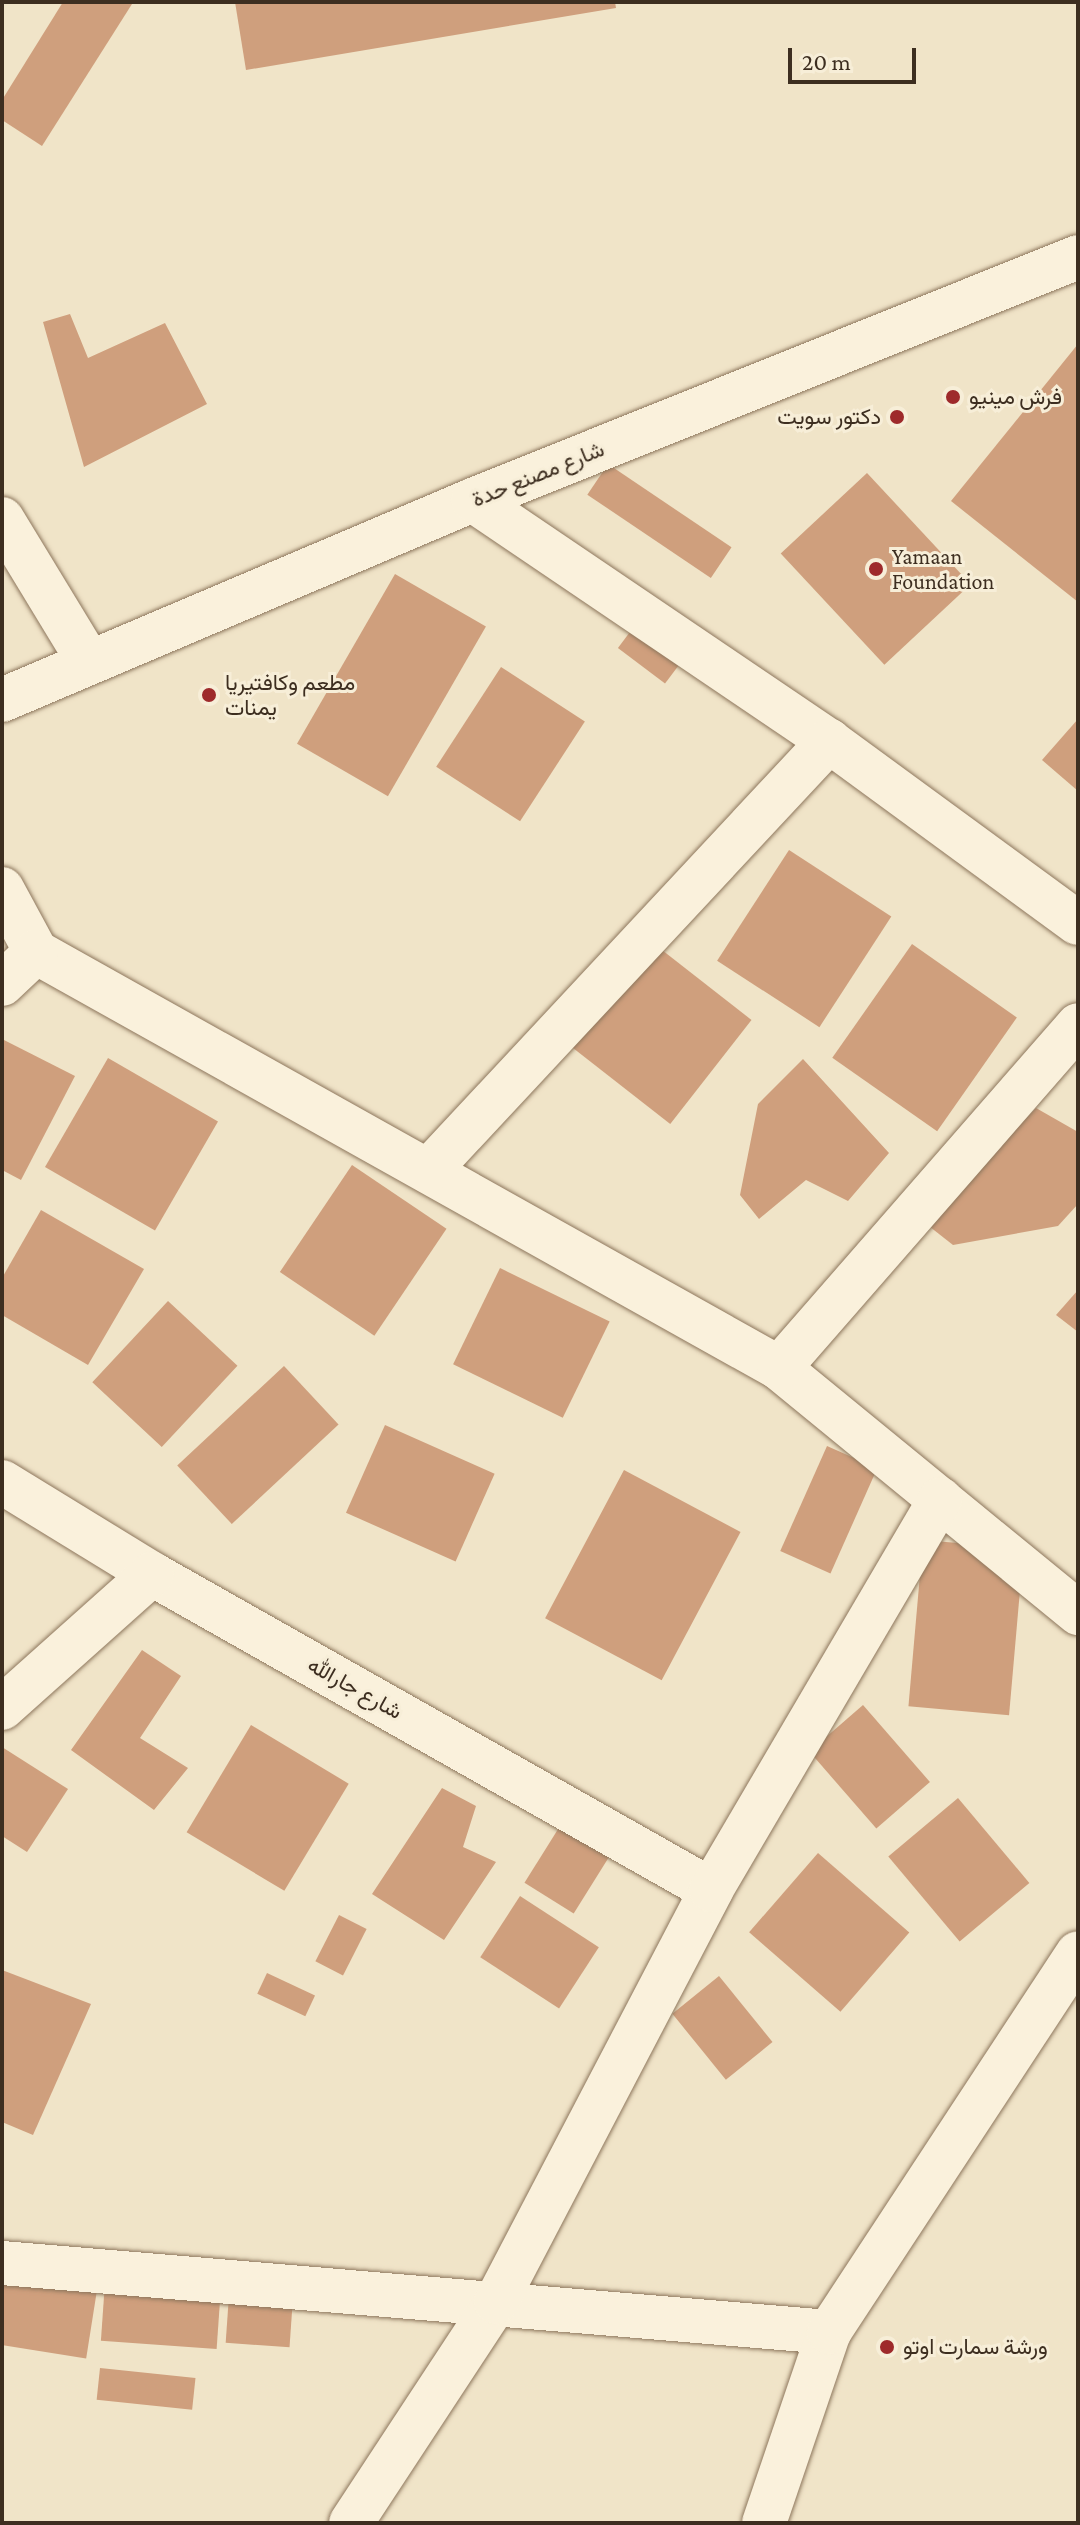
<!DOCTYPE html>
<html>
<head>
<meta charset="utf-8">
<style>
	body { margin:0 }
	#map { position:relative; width:1080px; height:2525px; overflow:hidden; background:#f0e4c8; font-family:"Crimson Pro",Vazirmatn,serif }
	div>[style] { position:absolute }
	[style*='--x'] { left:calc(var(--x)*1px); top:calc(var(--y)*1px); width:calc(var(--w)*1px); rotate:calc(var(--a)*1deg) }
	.building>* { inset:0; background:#cf9f7d; transform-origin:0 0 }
	.roads { filter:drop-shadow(0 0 2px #8d765c) drop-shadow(0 0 2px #8d765c) }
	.street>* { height:44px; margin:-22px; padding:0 22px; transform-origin:22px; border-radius:22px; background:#faf1dc }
	.secondary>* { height:44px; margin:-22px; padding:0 22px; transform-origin:22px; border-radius:22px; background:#faf1dc }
	.dots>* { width:22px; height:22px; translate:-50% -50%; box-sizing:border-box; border:4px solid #f7eed8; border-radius:50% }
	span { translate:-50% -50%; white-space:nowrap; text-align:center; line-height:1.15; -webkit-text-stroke:6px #f7eed8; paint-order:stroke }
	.poi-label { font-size:22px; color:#3d2e20 }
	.left { translate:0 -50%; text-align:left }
	.right { translate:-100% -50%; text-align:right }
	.street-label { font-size:22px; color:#3d2e20 }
	.frame { position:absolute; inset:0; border:4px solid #3d2e20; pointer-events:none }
	.scale { position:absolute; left:788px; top:48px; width:128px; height:36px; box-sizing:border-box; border:4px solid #3d2e20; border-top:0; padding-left:10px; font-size:24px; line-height:28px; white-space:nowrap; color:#3d2e20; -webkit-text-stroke:6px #f7eed8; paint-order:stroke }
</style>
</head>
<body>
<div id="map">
	<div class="building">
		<i style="clip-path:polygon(63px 2px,132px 4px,42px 146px,2px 120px,2px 100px)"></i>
		<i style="clip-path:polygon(235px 2px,615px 2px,616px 8px,246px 70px)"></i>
		<i style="clip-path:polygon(70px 314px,88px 358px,165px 323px,207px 404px,84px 467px,43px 322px)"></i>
		<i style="clip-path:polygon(1078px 344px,1078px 602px,951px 501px)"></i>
		<i style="left:608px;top:464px;width:149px;height:37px;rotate:34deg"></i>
		<i style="left:867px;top:473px;width:152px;height:118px;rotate:47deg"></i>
		<i style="left:395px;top:574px;width:105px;height:196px;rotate:30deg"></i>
		<i style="left:645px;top:612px;width:59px;height:45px;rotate:37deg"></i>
		<i style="left:501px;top:667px;width:100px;height:119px;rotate:33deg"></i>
		<i style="clip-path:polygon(1078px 719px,1078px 791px,1042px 760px)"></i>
		<i style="left:789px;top:850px;width:122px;height:132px;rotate:33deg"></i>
		<i style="left:653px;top:943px;width:125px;height:132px;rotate:38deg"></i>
		<i style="left:912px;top:944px;width:128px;height:139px;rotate:35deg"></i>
		<i style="clip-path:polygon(2px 1039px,75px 1076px,21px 1180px,2px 1170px)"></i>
		<i style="left:108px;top:1058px;width:127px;height:126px;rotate:30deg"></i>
		<i style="clip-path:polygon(803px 1059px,889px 1153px,848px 1201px,806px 1180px,759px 1219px,740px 1195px,758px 1104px)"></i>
		<i style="clip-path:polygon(1036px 1108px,1078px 1132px,1078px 1204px,1058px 1226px,953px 1245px,925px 1223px)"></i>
		<i style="left:352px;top:1165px;width:114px;height:129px;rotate:34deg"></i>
		<i style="clip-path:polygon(41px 1210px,144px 1269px,88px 1365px,2px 1315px,2px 1278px)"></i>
		<i style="left:500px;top:1268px;width:122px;height:107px;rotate:26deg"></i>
		<i style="clip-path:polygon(1078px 1290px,1078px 1332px,1056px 1315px)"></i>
		<i style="left:168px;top:1301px;width:95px;height:111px;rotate:43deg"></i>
		<i style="left:284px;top:1366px;width:80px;height:146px;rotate:47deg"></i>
		<i style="left:385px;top:1425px;width:120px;height:96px;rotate:24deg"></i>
		<i style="left:827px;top:1446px;width:55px;height:115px;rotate:24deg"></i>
		<i style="left:624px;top:1470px;width:132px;height:168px;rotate:28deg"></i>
		<i style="left:923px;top:1540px;width:101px;height:167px;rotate:5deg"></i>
		<i style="clip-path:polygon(142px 1650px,181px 1676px,140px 1738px,188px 1768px,154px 1810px,71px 1750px)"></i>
		<i style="left:863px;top:1705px;width:102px;height:71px;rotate:49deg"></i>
		<i style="left:251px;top:1725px;width:114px;height:125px;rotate:31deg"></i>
		<i style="clip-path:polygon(2px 1747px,68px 1789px,27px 1852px,2px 1836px)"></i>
		<i style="clip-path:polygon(442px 1788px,476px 1806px,463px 1847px,496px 1862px,444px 1940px,372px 1894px)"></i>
		<i style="left:958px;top:1798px;width:111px;height:91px;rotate:50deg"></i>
		<i style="left:560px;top:1826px;width:58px;height:67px;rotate:32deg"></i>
		<i style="left:818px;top:1853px;width:121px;height:105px;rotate:41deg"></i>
		<i style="left:520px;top:1896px;width:94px;height:73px;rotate:33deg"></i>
		<i style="left:339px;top:1915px;width:31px;height:52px;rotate:27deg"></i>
		<i style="clip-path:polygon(2px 1970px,91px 2004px,33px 2135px,2px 2122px)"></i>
		<i style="left:267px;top:1973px;width:53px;height:23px;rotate:25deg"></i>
		<i style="left:719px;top:1976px;width:85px;height:60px;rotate:51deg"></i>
		<i style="left:2px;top:2257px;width:99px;height:87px;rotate:9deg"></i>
		<i style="left:106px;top:2268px;width:116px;height:73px;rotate:4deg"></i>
		<i style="left:230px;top:2281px;width:64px;height:62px;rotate:4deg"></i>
		<i style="left:100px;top:2368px;width:96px;height:32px;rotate:6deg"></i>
	</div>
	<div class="roads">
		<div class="street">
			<i style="--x:473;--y:500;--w:430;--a:34.1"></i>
			<i style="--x:829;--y:741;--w:308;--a:36.2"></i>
			<i style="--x:2;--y:519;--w:167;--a:58.7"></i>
			<i style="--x:2;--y:889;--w:72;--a:61.6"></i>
			<i style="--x:36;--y:952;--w:852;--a:29.24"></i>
			<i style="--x:779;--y:1368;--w:387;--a:39.3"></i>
			<i style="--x:2;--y:984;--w:47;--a:-43.3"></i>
			<i style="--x:429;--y:1170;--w:587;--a:-47"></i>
			<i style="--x:779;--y:1368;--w:455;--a:-48.9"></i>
			<i style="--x:2;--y:1482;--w:176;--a:31.5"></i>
			<i style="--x:152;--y:1574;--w:642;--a:29.48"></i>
			<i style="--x:2;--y:1708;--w:201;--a:-41.8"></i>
			<i style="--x:2;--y:2263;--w:830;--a:4.77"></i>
			<i style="--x:351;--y:2523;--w:264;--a:-56.7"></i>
			<i style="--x:496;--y:2302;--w:465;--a:-62.4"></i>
			<i style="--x:711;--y:1890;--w:453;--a:-59.6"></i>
			<i style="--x:764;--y:2523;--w:202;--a:-71.2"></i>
			<i style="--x:829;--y:2332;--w:453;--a:-56.7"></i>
		</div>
		<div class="secondary">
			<i style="--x:2;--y:700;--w:512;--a:-23.01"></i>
			<i style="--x:473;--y:500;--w:652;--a:-21.88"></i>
		</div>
	</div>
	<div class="dots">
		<i style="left:953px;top:397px;background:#9e2a2b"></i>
		<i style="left:897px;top:417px;background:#9e2a2b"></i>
		<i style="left:876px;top:569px;background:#9e2a2b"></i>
		<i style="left:209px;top:695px;background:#9e2a2b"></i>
		<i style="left:887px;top:2347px;background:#9e2a2b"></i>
	</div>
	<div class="poi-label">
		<span class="left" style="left:969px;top:397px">فرش مينيو</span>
		<span class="right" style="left:881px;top:417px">دكتور سويت</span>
		<span class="left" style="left:892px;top:569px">Yamaan<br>Foundation</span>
		<span class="left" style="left:225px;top:695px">مطعم وكافتيريا<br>يمنات</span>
		<span class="left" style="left:903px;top:2347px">ورشة سمارت اوتو</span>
	</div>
	<div class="street-label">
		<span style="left:538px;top:474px;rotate:-22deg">شارع مصنع حدة</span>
		<span style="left:355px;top:1688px;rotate:29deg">شارع جارالله</span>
	</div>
	<div class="frame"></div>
	<div class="scale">20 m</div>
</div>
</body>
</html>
